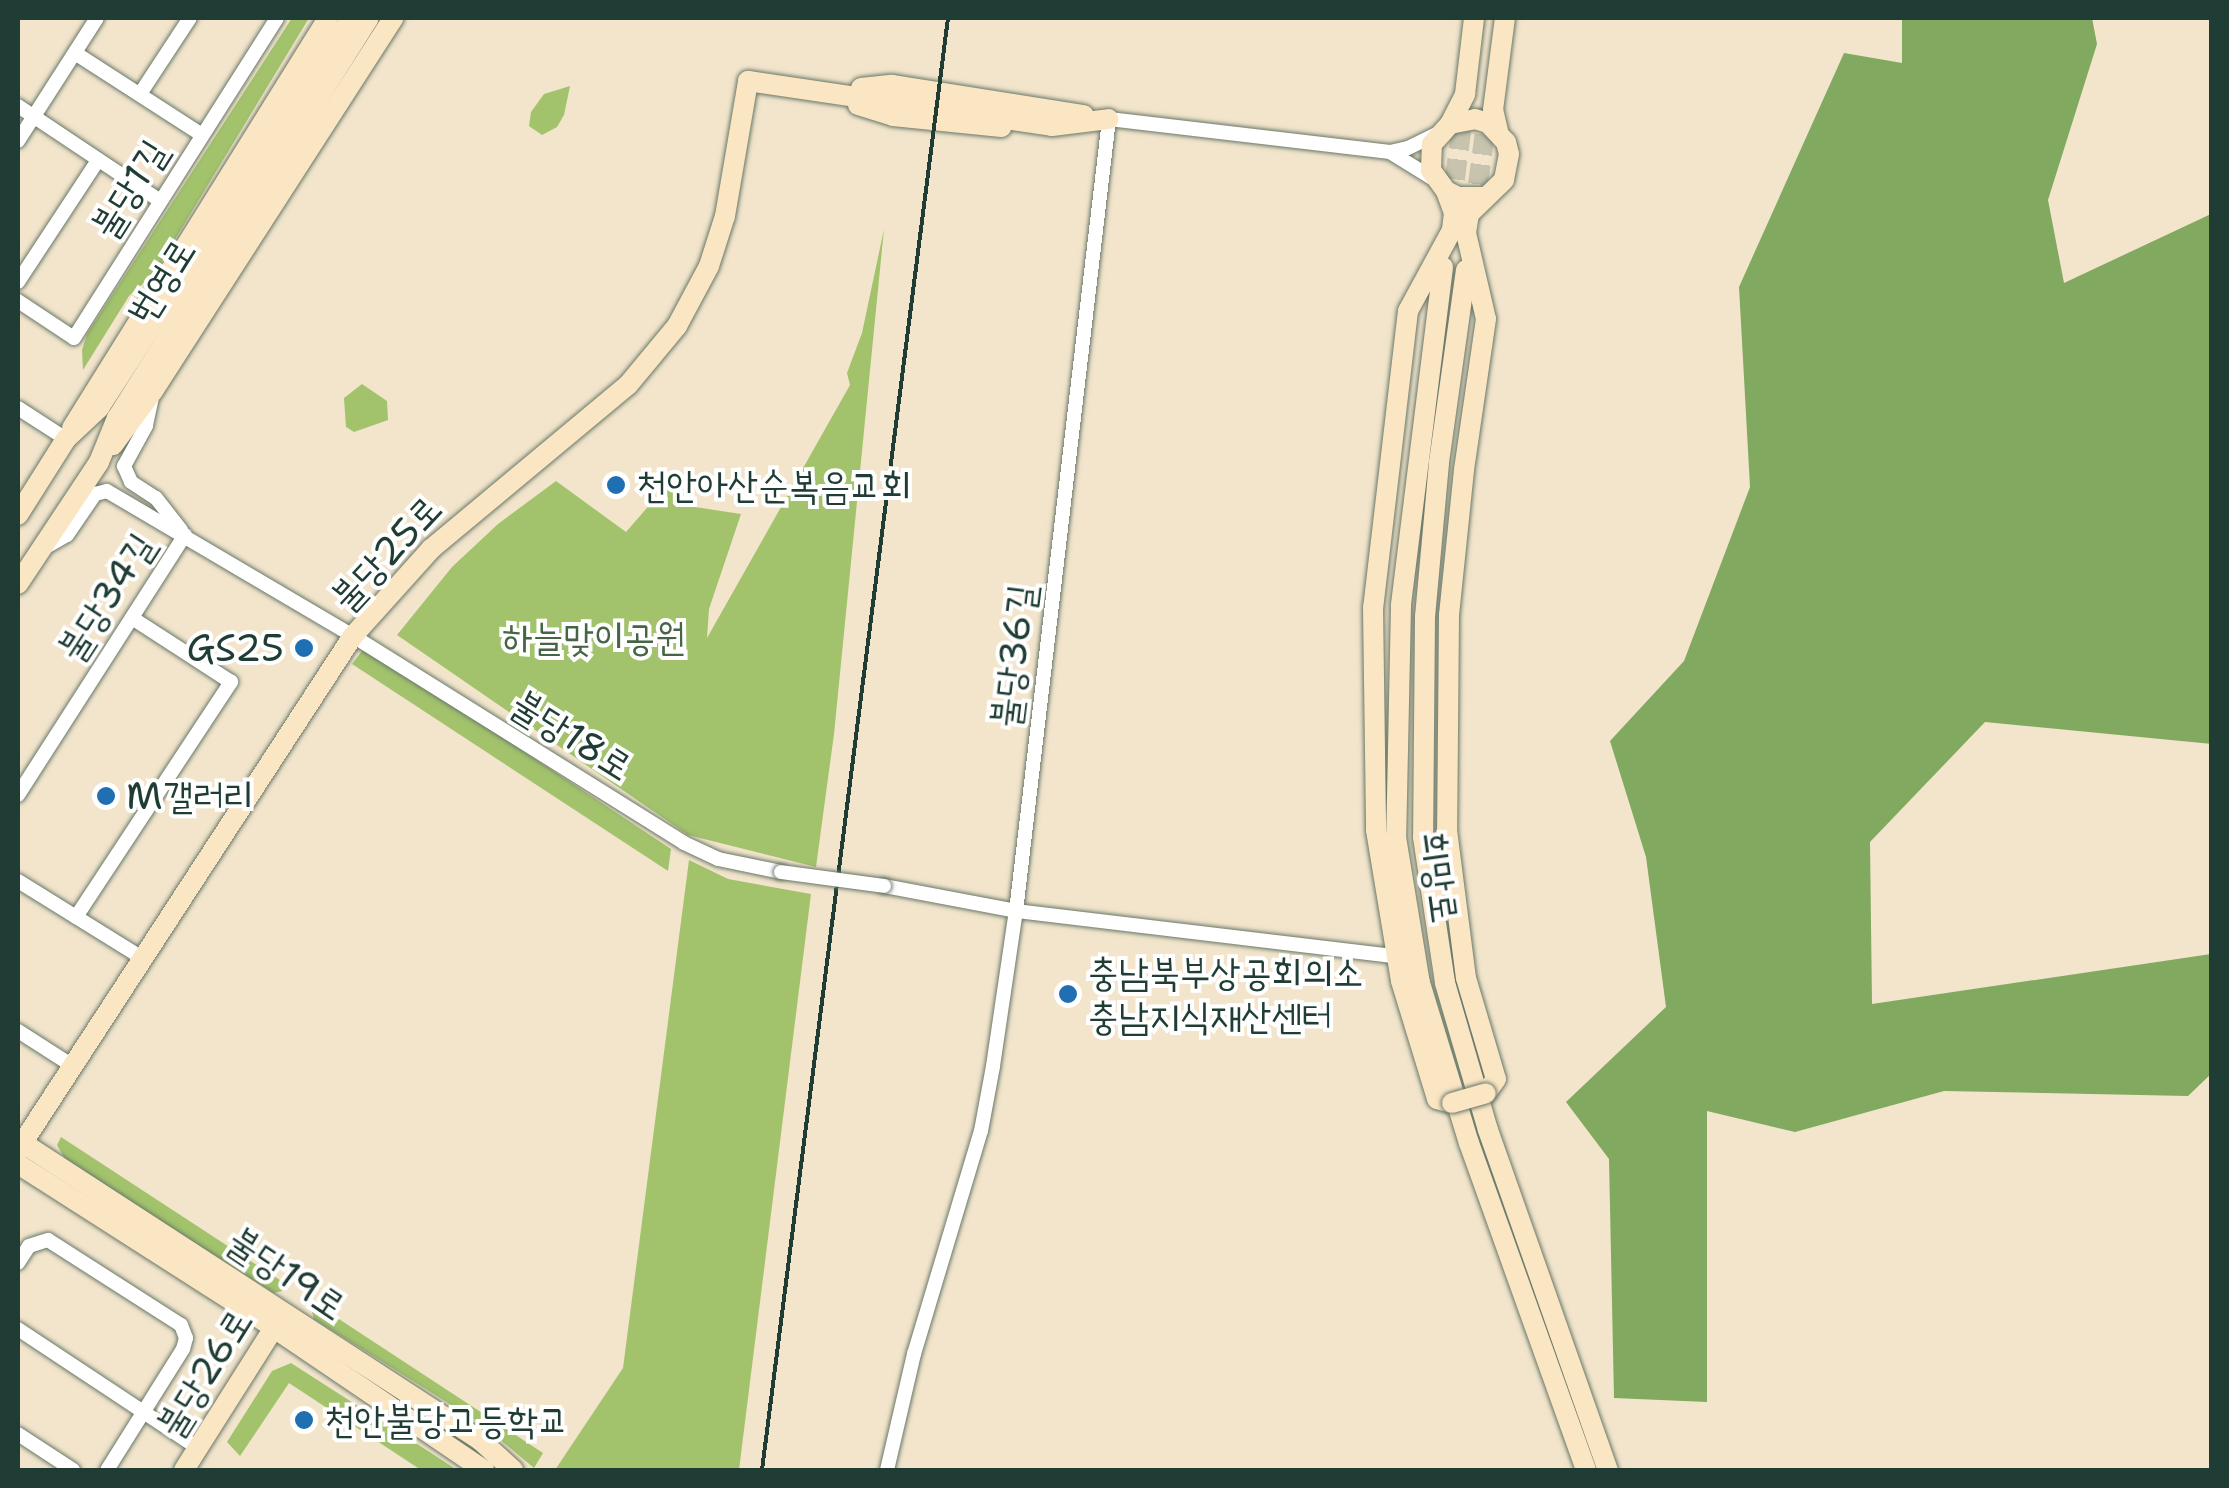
<!DOCTYPE html>
<html>
<head>
<meta charset="utf-8">
<style>
	body { margin:0 }
	#map { position:relative; width:2229px; height:1488px; overflow:hidden; background:#f2e5cc; font-family:"Shantell Sans","Poor Story",sans-serif }
	div>[style] { position:absolute }
	[style*='--x'] { left:calc(var(--x)*1px); top:calc(var(--y)*1px); width:calc(var(--w)*1px); rotate:calc(var(--a)*1deg) }
	.green>* { inset:0; background:#a2c36c }
	.forest>* { inset:0; background:#81a960 }
	.secondary-tunnel>* { height:20px; margin-top:-10px; transform-origin:0; background:repeating-linear-gradient(90deg,#c8c3ae 0 20px,transparent 0 30px) }
	.roads { filter:drop-shadow(0 0 2px #697869) drop-shadow(0 0 2px #697869) }
	.street>* { height:14px; margin:-7px; padding:0 7px; transform-origin:7px; border-radius:7px; background:#fff }
	.secondary>* { height:20px; margin:-10px; padding:0 10px; transform-origin:10px; border-radius:10px; background:#fbe6c4 }
	.rail>* { height:4px; margin:-2px; padding:0 2px; transform-origin:2px; border-radius:2px; background:#1f3d34 }
	.bridges { filter:drop-shadow(0 0 2px #697869) drop-shadow(0 0 2px #697869) }
	.street-bridge>* { height:14px; margin:-7px; padding:0 7px; transform-origin:7px; border-radius:7px; background:#fff }
	.secondary-bridge>* { height:20px; margin:-10px; padding:0 10px; transform-origin:10px; border-radius:10px; background:#fbe6c4 }
	.dots>* { width:28px; height:28px; translate:-50% -50%; box-sizing:border-box; border:5px solid #fff; border-radius:50% }
	span { translate:-50% -50%; white-space:nowrap; text-align:center; line-height:1.15; -webkit-text-stroke:8px #fff; paint-order:stroke }
	.street-label { font-size:38px; color:#1f3d34 }
	.poi-label { font-size:38px; color:#1f3d34 }
	.left { translate:0 -50%; text-align:left }
	.right { translate:-100% -50%; text-align:right }
	.park-label { font-size:38px; color:#466545 }
	.frame { position:absolute; inset:0; border:20px solid #1f3d34; pointer-events:none }
</style>
</head>
<body>
<div id="map">
	<div class="green">
		<i style="clip-path:polygon(292px 18px,309px 18px,154px 274px,129px 296px,83px 370px,82px 350px,87px 334px)"></i>
		<i style="clip-path:polygon(570px 86px,564px 115px,557px 127px,542px 135px,529px 126px,531px 112px,544px 94px)"></i>
		<i style="clip-path:polygon(884px 229px,834px 734px,816px 867px,688px 835px,397px 635px,452px 567px,498px 524px,556px 481px,626px 532px,672px 479px,695px 507px,741px 514px,709px 609px,707px 638px,850px 385px,847px 373px,862px 333px)"></i>
		<i style="clip-path:polygon(362px 384px,387px 401px,388px 420px,354px 432px,346px 427px,344px 398px)"></i>
		<i style="clip-path:polygon(371px 650px,671px 849px,668px 871px,352px 664px,362px 651px)"></i>
		<i style="clip-path:polygon(689px 860px,728px 879px,811px 894px,739px 1470px,555px 1470px,623px 1368px)"></i>
		<i style="clip-path:polygon(61px 1137px,286px 1284px,282px 1291px,274px 1293px,66px 1161px,57px 1145px)"></i>
		<i style="clip-path:polygon(316px 1304px,543px 1453px,534px 1468px,480px 1423px,314px 1319px,312px 1312px)"></i>
		<i style="clip-path:polygon(291px 1363px,428px 1451px,457px 1470px,421px 1470px,289px 1383px,240px 1456px,227px 1442px,272px 1371px)"></i>
	</div>
	<div class="forest">
		<i style="clip-path:polygon(1902px 18px,2092px 18px,2097px 44px,2048px 200px,2064px 283px,2211px 214px,2212px 744px,1985px 722px,1870px 842px,1872px 1004px,2211px 954px,2211px 1074px,2188px 1096px,1944px 1091px,1795px 1132px,1707px 1111px,1707px 1402px,1614px 1398px,1609px 1159px,1566px 1102px,1666px 1007px,1646px 857px,1610px 741px,1684px 661px,1750px 487px,1739px 287px,1844px 53px,1902px 63px)"></i>
	</div>
	<div class="secondary-tunnel">
		<i style="--x:1451;--y:209;--w:101;--a:-82.6"></i>
		<i style="--x:1474;--y:214;--w:106;--a:-82.4"></i>
	</div>
	<div class="roads">
		<div class="street">
			<i style="--x:75;--y:53;--w:151;--a:32.8"></i>
			<i style="--x:140;--y:94;--w:91;--a:-56.7"></i>
			<i style="--x:18;--y:106;--w:169;--a:33.7"></i>
			<i style="--x:18;--y:141;--w:146;--a:-57.3"></i>
			<i style="--x:1432;--y:178;--w:49;--a:-148.2"></i>
			<i style="--x:1390;--y:152;--w:18;--a:-13"></i>
			<i style="--x:1408;--y:148;--w:34;--a:-26"></i>
			<i style="--x:18;--y:282;--w:146;--a:-56.7"></i>
			<i style="--x:18;--y:301;--w:67;--a:33.5"></i>
			<i style="--x:74;--y:338;--w:379;--a:-57.6"></i>
			<i style="--x:152;--y:397;--w:30;--a:102"></i>
			<i style="--x:146;--y:426;--w:46;--a:118.8"></i>
			<i style="--x:124;--y:466;--w:17;--a:66"></i>
			<i style="--x:131;--y:482;--w:30;--a:33"></i>
			<i style="--x:156;--y:498;--w:41;--a:52"></i>
			<i style="--x:18;--y:408;--w:57;--a:32.9"></i>
			<i style="--x:46;--y:547;--w:24;--a:-30"></i>
			<i style="--x:67;--y:535;--w:50;--a:-55.7"></i>
			<i style="--x:95;--y:494;--w:12;--a:-14"></i>
			<i style="--x:107;--y:491;--w:286;--a:30.5"></i>
			<i style="--x:353;--y:636;--w:390;--a:32"></i>
			<i style="--x:684;--y:843;--w:38;--a:25"></i>
			<i style="--x:718;--y:859;--w:64;--a:11.7"></i>
			<i style="--x:18;--y:795;--w:309;--a:-57.3"></i>
			<i style="--x:18;--y:881;--w:146;--a:31.8"></i>
			<i style="--x:884;--y:886;--w:134;--a:10.7"></i>
			<i style="--x:1016;--y:911;--w:383;--a:6.8"></i>
			<i style="--x:76;--y:917;--w:282;--a:-56.6"></i>
			<i style="--x:231;--y:682;--w:118;--a:-147.1"></i>
			<i style="--x:18;--y:1031;--w:67;--a:32.7"></i>
			<i style="--x:18;--y:1263;--w:20;--a:-57"></i>
			<i style="--x:29;--y:1246;--w:20;--a:-18"></i>
			<i style="--x:48;--y:1240;--w:158;--a:32.6"></i>
			<i style="--x:181;--y:1325;--w:14;--a:69"></i>
			<i style="--x:186;--y:1338;--w:11;--a:105"></i>
			<i style="--x:183;--y:1349;--w:143;--a:122.1"></i>
			<i style="--x:18;--y:1329;--w:217;--a:33.5"></i>
			<i style="--x:18;--y:1434;--w:66;--a:33.2"></i>
			<i style="--x:887;--y:1470;--w:119;--a:-76.9"></i>
			<i style="--x:914;--y:1354;--w:233;--a:-73.3"></i>
			<i style="--x:981;--y:1131;--w:66;--a:-79.5"></i>
			<i style="--x:993;--y:1066;--w:157;--a:-81.6"></i>
			<i style="--x:1016;--y:911;--w:797;--a:-83.3"></i>
			<i style="--x:1109;--y:119;--w:283;--a:6.7"></i>
		</div>
		<div class="secondary">
			<i style="--x:861;--y:88;--w:31;--a:-6"></i>
			<i style="--x:892;--y:85;--w:194;--a:8.9"></i>
			<i style="--x:858;--y:105;--w:37;--a:17"></i>
			<i style="--x:893;--y:116;--w:109;--a:5.8"></i>
			<i style="--x:1450;--y:124;--w:34;--a:-63"></i>
			<i style="--x:1465;--y:94;--w:77;--a:-83.2"></i>
			<i style="--x:1498;--y:131;--w:22;--a:-103"></i>
			<i style="--x:1493;--y:110;--w:93;--a:-82.6"></i>
			<i style="--x:1446;--y:191;--w:23;--a:70"></i>
			<i style="--x:1454;--y:213;--w:17;--a:97"></i>
			<i style="--x:1452;--y:230;--w:92;--a:118.5"></i>
			<i style="--x:1408;--y:311;--w:298;--a:96.7"></i>
			<i style="--x:1373;--y:607;--w:223;--a:89.2"></i>
			<i style="--x:1376;--y:830;--w:153;--a:80.6"></i>
			<i style="--x:1401;--y:981;--w:123;--a:73"></i>
			<i style="--x:1437;--y:1099;--w:16;--a:15"></i>
			<i style="--x:1484;--y:197;--w:26;--a:180"></i>
			<i style="--x:1458;--y:197;--w:13;--a:-153"></i>
			<i style="--x:1446;--y:191;--w:26;--a:-126"></i>
			<i style="--x:1431;--y:170;--w:26;--a:-88"></i>
			<i style="--x:1432;--y:144;--w:27;--a:-48"></i>
			<i style="--x:1450;--y:124;--w:25;--a:-11"></i>
			<i style="--x:1475;--y:119;--w:14;--a:17"></i>
			<i style="--x:1488;--y:123;--w:26;--a:47"></i>
			<i style="--x:1506;--y:142;--w:12;--a:76"></i>
			<i style="--x:1509;--y:154;--w:26;--a:101"></i>
			<i style="--x:1504;--y:180;--w:49;--a:135.8"></i>
			<i style="--x:1469;--y:214;--w:19;--a:99"></i>
			<i style="--x:1466;--y:233;--w:88;--a:76.9"></i>
			<i style="--x:1486;--y:319;--w:153;--a:98.3"></i>
			<i style="--x:1464;--y:470;--w:146;--a:95.9"></i>
			<i style="--x:1449;--y:615;--w:215;--a:90.5"></i>
			<i style="--x:1447;--y:830;--w:149;--a:82.7"></i>
			<i style="--x:1466;--y:978;--w:105;--a:73.5"></i>
			<i style="--x:1496;--y:1079;--w:17;--a:126"></i>
			<i style="--x:1443;--y:267;--w:342;--a:97.1"></i>
			<i style="--x:1401;--y:606;--w:231;--a:91.2"></i>
			<i style="--x:1396;--y:837;--w:148;--a:80.7"></i>
			<i style="--x:1420;--y:983;--w:167;--a:73"></i>
			<i style="--x:1469;--y:1143;--w:347;--a:70.3"></i>
			<i style="--x:1466;--y:270;--w:195;--a:98"></i>
			<i style="--x:1439;--y:463;--w:155;--a:95.2"></i>
			<i style="--x:1425;--y:617;--w:220;--a:90.5"></i>
			<i style="--x:1423;--y:837;--w:148;--a:81.4"></i>
			<i style="--x:1445;--y:983;--w:153;--a:73.7"></i>
			<i style="--x:1488;--y:1130;--w:361;--a:70.6"></i>
			<i style="--x:72;--y:428;--w:483;--a:-58"></i>
			<i style="--x:113;--y:445;--w:67;--a:-53.5"></i>
			<i style="--x:153;--y:391;--w:444;--a:-57.2"></i>
			<i style="--x:18;--y:515;--w:90;--a:-57.7"></i>
			<i style="--x:66;--y:439;--w:45;--a:-43.2"></i>
			<i style="--x:99;--y:408;--w:464;--a:-57.1"></i>
			<i style="--x:18;--y:584;--w:146;--a:-56.4"></i>
			<i style="--x:99;--y:462;--w:48;--a:-67.8"></i>
			<i style="--x:117;--y:418;--w:473;--a:-57.8"></i>
			<i style="--x:18;--y:1140;--w:551;--a:33"></i>
			<i style="--x:480;--y:1440;--w:45;--a:42.3"></i>
			<i style="--x:18;--y:1150;--w:614;--a:-56.91"></i>
			<i style="--x:353;--y:636;--w:117;--a:-48.1"></i>
			<i style="--x:431;--y:549;--w:256;--a:-39.8"></i>
			<i style="--x:628;--y:385;--w:77;--a:-50.3"></i>
			<i style="--x:677;--y:326;--w:68;--a:-61.9"></i>
			<i style="--x:709;--y:266;--w:52;--a:-72.3"></i>
			<i style="--x:725;--y:216;--w:137;--a:-80.3"></i>
			<i style="--x:748;--y:81;--w:307;--a:8.4"></i>
			<i style="--x:1052;--y:126;--w:57;--a:-7"></i>
			<i style="--x:18;--y:1164;--w:304;--a:32.6"></i>
			<i style="--x:274;--y:1328;--w:254;--a:34.1"></i>
			<i style="--x:184;--y:1470;--w:178;--a:-57.7"></i>
		</div>
	</div>
	<div class="rail">
		<i style="--x:762;--y:1470;--w:1464;--a:-82.7"></i>
	</div>
	<div class="bridges">
		<div class="street-bridge">
			<i style="--x:781;--y:872;--w:104;--a:7.7"></i>
		</div>
		<div class="secondary-bridge">
			<i style="--x:1452;--y:1103;--w:35;--a:-16"></i>
		</div>
	</div>
	<div class="dots">
		<i style="left:616px;top:485px;background:#1f6fb2"></i>
		<i style="left:304px;top:648px;background:#1f6fb2"></i>
		<i style="left:106px;top:796px;background:#1f6fb2"></i>
		<i style="left:1068px;top:994px;background:#1f6fb2"></i>
		<i style="left:304px;top:1420px;background:#1f6fb2"></i>
	</div>
	<div class="street-label">
		<span style="left:129px;top:189px;rotate:-58deg">불당1길</span>
		<span style="left:161px;top:281px;rotate:-58deg">번영로</span>
		<span style="left:386px;top:553px;rotate:-47deg">불당25로</span>
		<span style="left:106px;top:597px;rotate:-57deg">불당34길</span>
		<span style="left:1013px;top:656px;rotate:-83deg">불당36길</span>
		<span style="left:572px;top:735px;rotate:32deg">불당18로</span>
		<span style="left:1440px;top:877px;rotate:82deg">희망로</span>
		<span style="left:287px;top:1273px;rotate:34deg">불당19로</span>
		<span style="left:204px;top:1373px;rotate:-58deg">불당26로</span>
	</div>
	<div class="poi-label">
		<span class="left" style="left:636px;top:485px">천안아산순복음교회</span>
		<span class="right" style="left:284px;top:648px">GS25</span>
		<span class="left" style="left:126px;top:796px">M갤러리</span>
		<span class="left" style="left:1088px;top:994px">충남북부상공회의소<br>충남지식재산센터</span>
		<span class="left" style="left:324px;top:1420px">천안불당고등학교</span>
	</div>
	<div class="park-label">
		<span style="left:594px;top:637px">하늘맞이공원</span>
	</div>
	<div class="frame"></div>
</div>
</body>
</html>
